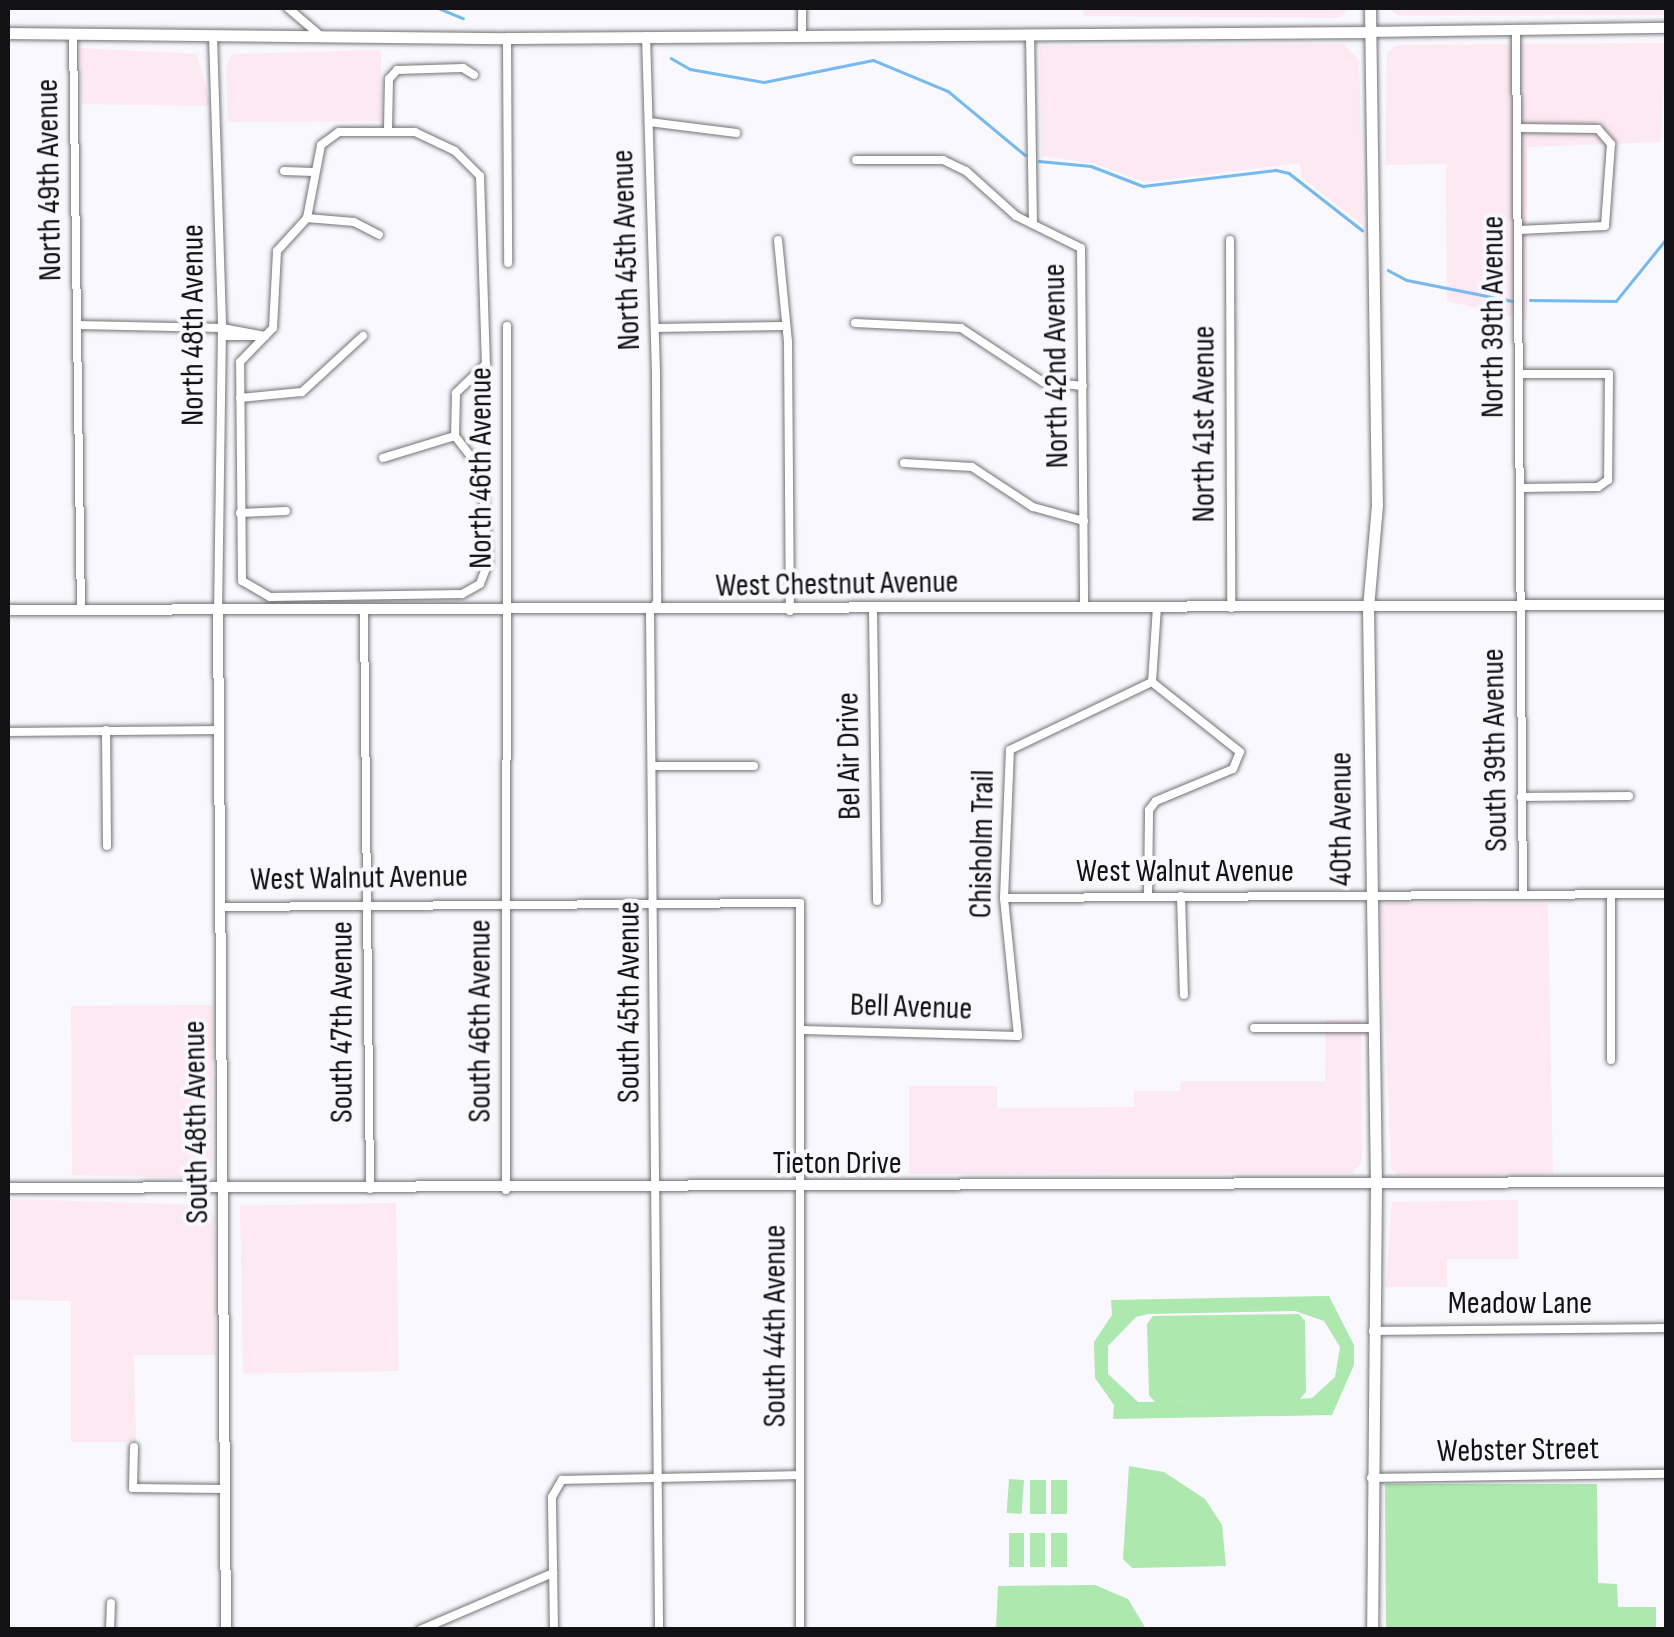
<!DOCTYPE html>
<html>
<head>
<meta charset="utf-8">
<style>
	body { margin:0 }
	#map { position:relative; width:1674px; height:1637px; overflow:hidden; background:#f8f8fe; font-family:"Sofia Sans Condensed",sans-serif }
	div>[style] { position:absolute }
	[style*='--x'] { left:calc(var(--x)*1px); top:calc(var(--y)*1px); width:calc(var(--w)*1px); rotate:calc(var(--a)*1deg) }
	.commercial>* { inset:0; background:#fce9f1; transform-origin:0 0 }
	.green>* { inset:0; background:#ade8af; transform-origin:0 0 }
	.stream>* { height:2.5px; margin:-1.25px; padding:0 1.25px; transform-origin:1.25px; border-radius:1.25px; background:#75b9ee }
	.roads { filter:drop-shadow(0 0 2px #727277) drop-shadow(0 0 2px #727277) }
	.street>* { height:8px; margin:-4px; padding:0 4px; transform-origin:4px; border-radius:4px; background:#fff }
	.secondary>* { height:10px; margin:-5px; padding:0 5px; transform-origin:5px; border-radius:5px; background:#fff }
	.primary>* { height:11px; margin:-5.5px; padding:0 5.5px; transform-origin:5.5px; border-radius:5.5px; background:#fff }
	span { translate:-50% -50%; white-space:nowrap; text-align:center; line-height:1.15; -webkit-text-stroke:8px #f8f8fe; paint-order:stroke }
	.street-label { font-size:32px; color:#121214 }
	.frame { position:absolute; inset:0; border:10px solid #121214; pointer-events:none }
</style>
</head>
<body>
<div id="map">
	<div class="commercial">
		<i style="clip-path:polygon(1083px 8px,1351px 8px,1339px 18px,1083px 16px)"></i>
		<i style="clip-path:polygon(1387px 8px,1666px 8px,1666px 15px,1400px 16px)"></i>
		<i style="clip-path:polygon(1666px 43px,1661px 142px,1527px 147px,1527px 320px,1447px 301px,1446px 164px,1385px 165px,1387px 52px,1397px 45px)"></i>
		<i style="clip-path:polygon(1344px 44px,1359px 60px,1363px 225px,1302px 178px,1300px 163px,1145px 182px,1092px 163px,1041px 156px,1040px 46px)"></i>
		<i style="clip-path:polygon(80px 48px,197px 54px,211px 106px,81px 104px)"></i>
		<i style="clip-path:polygon(381px 50px,381px 121px,228px 122px,226px 66px,232px 54px)"></i>
		<i style="clip-path:polygon(1381px 903px,1548px 904px,1553px 1174px,1399px 1175px,1391px 1169px)"></i>
		<i style="clip-path:polygon(213px 1005px,212px 1166px,202px 1178px,72px 1175px,71px 1006px)"></i>
		<i style="clip-path:polygon(1361px 1019px,1362px 1163px,1352px 1173px,909px 1174px,909px 1086px,997px 1086px,997px 1108px,1134px 1107px,1134px 1091px,1180px 1091px,1181px 1081px,1325px 1081px,1326px 1020px)"></i>
		<i style="clip-path:polygon(8px 1199px,207px 1205px,214px 1216px,216px 1355px,134px 1355px,136px 1442px,71px 1442px,71px 1301px,8px 1300px)"></i>
		<i style="clip-path:polygon(1518px 1200px,1518px 1259px,1447px 1259px,1447px 1287px,1386px 1287px,1392px 1202px)"></i>
		<i style="left:396px;top:1203px;width:168px;height:156px;rotate:89deg"></i>
	</div>
	<div class="green">
		<i style="clip-path:polygon(evenodd,1329px 1296px,1354px 1345px,1354px 1365px,1332px 1415px,1113px 1419px,1114px 1405px,1095px 1378px,1094px 1342px,1112px 1315px,1111px 1300px,1329px 1296px,1295px 1311px,1324px 1321px,1340px 1347px,1335px 1377px,1312px 1398px,1300px 1399px,1306px 1392px,1305px 1321px,1299px 1314px,1153px 1316px,1147px 1324px,1149px 1395px,1155px 1402px,1271px 1401px,1138px 1402px,1108px 1374px,1108px 1346px,1136px 1317px,1148px 1314px,1295px 1311px)"></i>
		<i style="clip-path:polygon(1129px 1466px,1164px 1472px,1205px 1499px,1222px 1525px,1226px 1566px,1132px 1568px,1123px 1559px)"></i>
		<i style="left:1009px;top:1479px;width:15px;height:34px;rotate:4deg"></i>
		<i style="left:1030px;top:1480px;width:16px;height:34px"></i>
		<i style="left:1051px;top:1480px;width:16px;height:34px"></i>
		<i style="clip-path:polygon(1385px 1484px,1597px 1484px,1598px 1583px,1617px 1584px,1618px 1607px,1656px 1607px,1656px 1629px,1386px 1629px)"></i>
		<i style="left:1009px;top:1533px;width:15px;height:34px"></i>
		<i style="left:1030px;top:1533px;width:15px;height:34px"></i>
		<i style="left:1051px;top:1533px;width:16px;height:34px"></i>
		<i style="clip-path:polygon(1095px 1585px,1128px 1599px,1146px 1629px,996px 1629px,998px 1586px)"></i>
	</div>
	<div class="stream">
		<i style="--x:438;--y:8;--w:27;--a:22"></i>
		<i style="--x:671;--y:58;--w:22;--a:30"></i>
		<i style="--x:690;--y:69;--w:75;--a:10"></i>
		<i style="--x:764;--y:82;--w:111;--a:-11.4"></i>
		<i style="--x:873;--y:60;--w:81;--a:22.5"></i>
		<i style="--x:948;--y:91;--w:100;--a:39.7"></i>
		<i style="--x:1039;--y:161;--w:52;--a:5.5"></i>
		<i style="--x:1091;--y:166;--w:56;--a:21"></i>
		<i style="--x:1143;--y:186;--w:134;--a:-6.9"></i>
		<i style="--x:1276;--y:170;--w:13;--a:13"></i>
		<i style="--x:1289;--y:173;--w:93;--a:38"></i>
		<i style="--x:1388;--y:270;--w:21;--a:28"></i>
		<i style="--x:1407;--y:280;--w:107;--a:11.3"></i>
		<i style="--x:1530;--y:300;--w:86;--a:0.7"></i>
		<i style="--x:1616;--y:301;--w:80;--a:-51.1"></i>
	</div>
	<div class="roads">
		<div class="street">
			<i style="--x:288;--y:8;--w:45;--a:40.5"></i>
			<i style="--x:802;--y:8;--w:27;--a:90"></i>
			<i style="--x:1516;--y:30;--w:865;--a:89.54"></i>
			<i style="--x:73;--y:34;--w:577;--a:89.21"></i>
			<i style="--x:1030;--y:34;--w:190;--a:89.1"></i>
			<i style="--x:213;--y:36;--w:292;--a:88.2"></i>
			<i style="--x:222;--y:328;--w:285;--a:90.8"></i>
			<i style="--x:646;--y:36;--w:340;--a:88.3"></i>
			<i style="--x:656;--y:376;--w:226;--a:89.7"></i>
			<i style="--x:657;--y:602;--w:12;--a:125"></i>
			<i style="--x:650;--y:612;--w:1018;--a:89.49"></i>
			<i style="--x:507;--y:38;--w:225;--a:89.7"></i>
			<i style="--x:649;--y:122;--w:88;--a:7.2"></i>
			<i style="--x:1519;--y:128;--w:79;--a:0.7"></i>
			<i style="--x:1598;--y:129;--w:20;--a:49"></i>
			<i style="--x:1611;--y:144;--w:82;--a:94.2"></i>
			<i style="--x:1605;--y:226;--w:86;--a:177.3"></i>
			<i style="--x:388;--y:130;--w:51;--a:-88.9"></i>
			<i style="--x:389;--y:79;--w:12;--a:-48"></i>
			<i style="--x:397;--y:70;--w:66;--a:-1.7"></i>
			<i style="--x:463;--y:68;--w:13;--a:32"></i>
			<i style="--x:339;--y:132;--w:76;--a:0"></i>
			<i style="--x:415;--y:132;--w:44;--a:25.4"></i>
			<i style="--x:455;--y:151;--w:35;--a:45"></i>
			<i style="--x:480;--y:176;--w:188;--a:88.2"></i>
			<i style="--x:486;--y:364;--w:42;--a:136"></i>
			<i style="--x:456;--y:393;--w:43;--a:91.3"></i>
			<i style="--x:455;--y:436;--w:44;--a:52.4"></i>
			<i style="--x:482;--y:471;--w:92;--a:86.3"></i>
			<i style="--x:488;--y:563;--w:22;--a:111"></i>
			<i style="--x:480;--y:584;--w:21;--a:151"></i>
			<i style="--x:462;--y:594;--w:192;--a:179.1"></i>
			<i style="--x:270;--y:597;--w:32;--a:-150"></i>
			<i style="--x:242;--y:581;--w:219;--a:-90.5"></i>
			<i style="--x:240;--y:362;--w:47;--a:-45.9"></i>
			<i style="--x:273;--y:328;--w:77;--a:-87"></i>
			<i style="--x:277;--y:251;--w:45;--a:-47.7"></i>
			<i style="--x:307;--y:218;--w:74;--a:-79.1"></i>
			<i style="--x:321;--y:145;--w:22;--a:-36"></i>
			<i style="--x:856;--y:160;--w:87;--a:0"></i>
			<i style="--x:943;--y:160;--w:25;--a:26"></i>
			<i style="--x:966;--y:171;--w:67;--a:42"></i>
			<i style="--x:1016;--y:216;--w:72;--a:26.2"></i>
			<i style="--x:1081;--y:248;--w:359;--a:89.5"></i>
			<i style="--x:284;--y:171;--w:30;--a:2"></i>
			<i style="--x:307;--y:218;--w:47;--a:4.9"></i>
			<i style="--x:354;--y:222;--w:28;--a:27"></i>
			<i style="--x:778;--y:240;--w:102;--a:84.4"></i>
			<i style="--x:788;--y:342;--w:269;--a:89.6"></i>
			<i style="--x:1230;--y:240;--w:368;--a:89.8"></i>
			<i style="--x:855;--y:323;--w:106;--a:2.7"></i>
			<i style="--x:961;--y:328;--w:98;--a:33.4"></i>
			<i style="--x:1043;--y:382;--w:40;--a:5.7"></i>
			<i style="--x:78;--y:325;--w:144;--a:1.2"></i>
			<i style="--x:222;--y:328;--w:44;--a:10.5"></i>
			<i style="--x:265;--y:336;--w:43;--a:180"></i>
			<i style="--x:655;--y:328;--w:129;--a:-0.9"></i>
			<i style="--x:1519;--y:374;--w:90;--a:0"></i>
			<i style="--x:1609;--y:374;--w:106;--a:90.5"></i>
			<i style="--x:1608;--y:480;--w:12;--a:145"></i>
			<i style="--x:1598;--y:487;--w:78;--a:179.3"></i>
			<i style="--x:240;--y:398;--w:62;--a:-5.5"></i>
			<i style="--x:302;--y:392;--w:83;--a:-42.6"></i>
			<i style="--x:383;--y:458;--w:75;--a:-17"></i>
			<i style="--x:904;--y:463;--w:68;--a:3.4"></i>
			<i style="--x:972;--y:467;--w:73;--a:33.3"></i>
			<i style="--x:1033;--y:507;--w:53;--a:15.4"></i>
			<i style="--x:240;--y:513;--w:46;--a:-2.5"></i>
			<i style="--x:873;--y:610;--w:291;--a:89.2"></i>
			<i style="--x:364;--y:613;--w:576;--a:89.4"></i>
			<i style="--x:1152;--y:682;--w:75;--a:-86.2"></i>
			<i style="--x:106;--y:730;--w:116;--a:89.5"></i>
			<i style="--x:8;--y:732;--w:211;--a:-0.5"></i>
			<i style="--x:653;--y:766;--w:101;--a:0"></i>
			<i style="--x:1521;--y:797;--w:108;--a:-0.5"></i>
			<i style="--x:1611;--y:894;--w:166;--a:90"></i>
			<i style="--x:1148;--y:896;--w:86;--a:-89.3"></i>
			<i style="--x:1149;--y:810;--w:11;--a:-52"></i>
			<i style="--x:1156;--y:801;--w:83;--a:-22.6"></i>
			<i style="--x:1233;--y:769;--w:18;--a:-68"></i>
			<i style="--x:1240;--y:752;--w:112;--a:-141.5"></i>
			<i style="--x:1181;--y:896;--w:99;--a:88.3"></i>
			<i style="--x:1004;--y:898;--w:662;--a:-0.35"></i>
			<i style="--x:220;--y:907;--w:580;--a:-0.4"></i>
			<i style="--x:800;--y:903;--w:727;--a:90"></i>
			<i style="--x:1254;--y:1028;--w:118;--a:0"></i>
			<i style="--x:803;--y:1030;--w:215;--a:1.6"></i>
			<i style="--x:1018;--y:1036;--w:139;--a:-95.8"></i>
			<i style="--x:1004;--y:898;--w:148;--a:-87.7"></i>
			<i style="--x:1010;--y:750;--w:157;--a:-25.6"></i>
			<i style="--x:506;--y:1190;--w:864;--a:-89.93"></i>
			<i style="--x:1373;--y:1331;--w:293;--a:-0.6"></i>
			<i style="--x:134;--y:1447;--w:41;--a:91.4"></i>
			<i style="--x:133;--y:1488;--w:92;--a:0.6"></i>
			<i style="--x:1371;--y:1478;--w:295;--a:-0.8"></i>
			<i style="--x:110;--y:1630;--w:27;--a:-88"></i>
			<i style="--x:420;--y:1630;--w:145;--a:-23.2"></i>
			<i style="--x:554;--y:1630;--w:133;--a:-90.9"></i>
			<i style="--x:552;--y:1497;--w:20;--a:-60"></i>
			<i style="--x:562;--y:1480;--w:238;--a:-1.2"></i>
		</div>
		<div class="secondary">
			<i style="--x:1370;--y:32;--w:296;--a:-0.8"></i>
			<i style="--x:8;--y:610;--w:1658;--a:-0.17"></i>
			<i style="--x:218;--y:613;--w:1017;--a:89.55"></i>
			<i style="--x:8;--y:1188;--w:1658;--a:-0.21"></i>
		</div>
		<div class="primary">
			<i style="--x:1370;--y:8;--w:497;--a:89.2"></i>
			<i style="--x:1377;--y:505;--w:102;--a:95"></i>
			<i style="--x:1368;--y:607;--w:579;--a:89.21"></i>
			<i style="--x:1376;--y:1186;--w:444;--a:90.5"></i>
			<i style="--x:8;--y:33;--w:499;--a:0.6"></i>
			<i style="--x:507;--y:38;--w:863;--a:-0.4"></i>
		</div>
	</div>
	<div class="street-label">
		<span style="left:50px;top:180px;rotate:-91deg">North 49th Avenue</span>
		<span style="left:627px;top:250px;rotate:-92deg">North 45th Avenue</span>
		<span style="left:1494px;top:317px;rotate:-90deg">North 39th Avenue</span>
		<span style="left:194px;top:325px;rotate:-90deg">North 48th Avenue</span>
		<span style="left:1057px;top:366px;rotate:-91deg">North 42nd Avenue</span>
		<span style="left:1205px;top:424px;rotate:-90deg">North 41st Avenue</span>
		<span style="left:482px;top:468px;rotate:-90deg">North 46th Avenue</span>
		<span style="left:837px;top:585px;rotate:-1deg">West Chestnut Avenue</span>
		<span style="left:1496px;top:750px;rotate:-91deg">South 39th Avenue</span>
		<span style="left:850px;top:756px;rotate:-91deg">Bel Air Drive</span>
		<span style="left:1342px;top:819px;rotate:-90deg">40th Avenue</span>
		<span style="left:983px;top:844px;rotate:-89deg">Chisholm Trail</span>
		<span style="left:1185px;top:872px">West Walnut Avenue</span>
		<span style="left:359px;top:879px;rotate:-1deg">West Walnut Avenue</span>
		<span style="left:630px;top:1002px;rotate:-90deg">South 45th Avenue</span>
		<span style="left:911px;top:1008px;rotate:2deg">Bell Avenue</span>
		<span style="left:481px;top:1021px;rotate:-90deg">South 46th Avenue</span>
		<span style="left:343px;top:1022px;rotate:-90deg">South 47th Avenue</span>
		<span style="left:197px;top:1122px;rotate:-91deg">South 48th Avenue</span>
		<span style="left:837px;top:1164px">Tieton Drive</span>
		<span style="left:1520px;top:1304px">Meadow Lane</span>
		<span style="left:776px;top:1326px;rotate:-90deg">South 44th Avenue</span>
		<span style="left:1518px;top:1451px;rotate:-1deg">Webster Street</span>
	</div>
	<div class="frame"></div>
</div>
</body>
</html>
